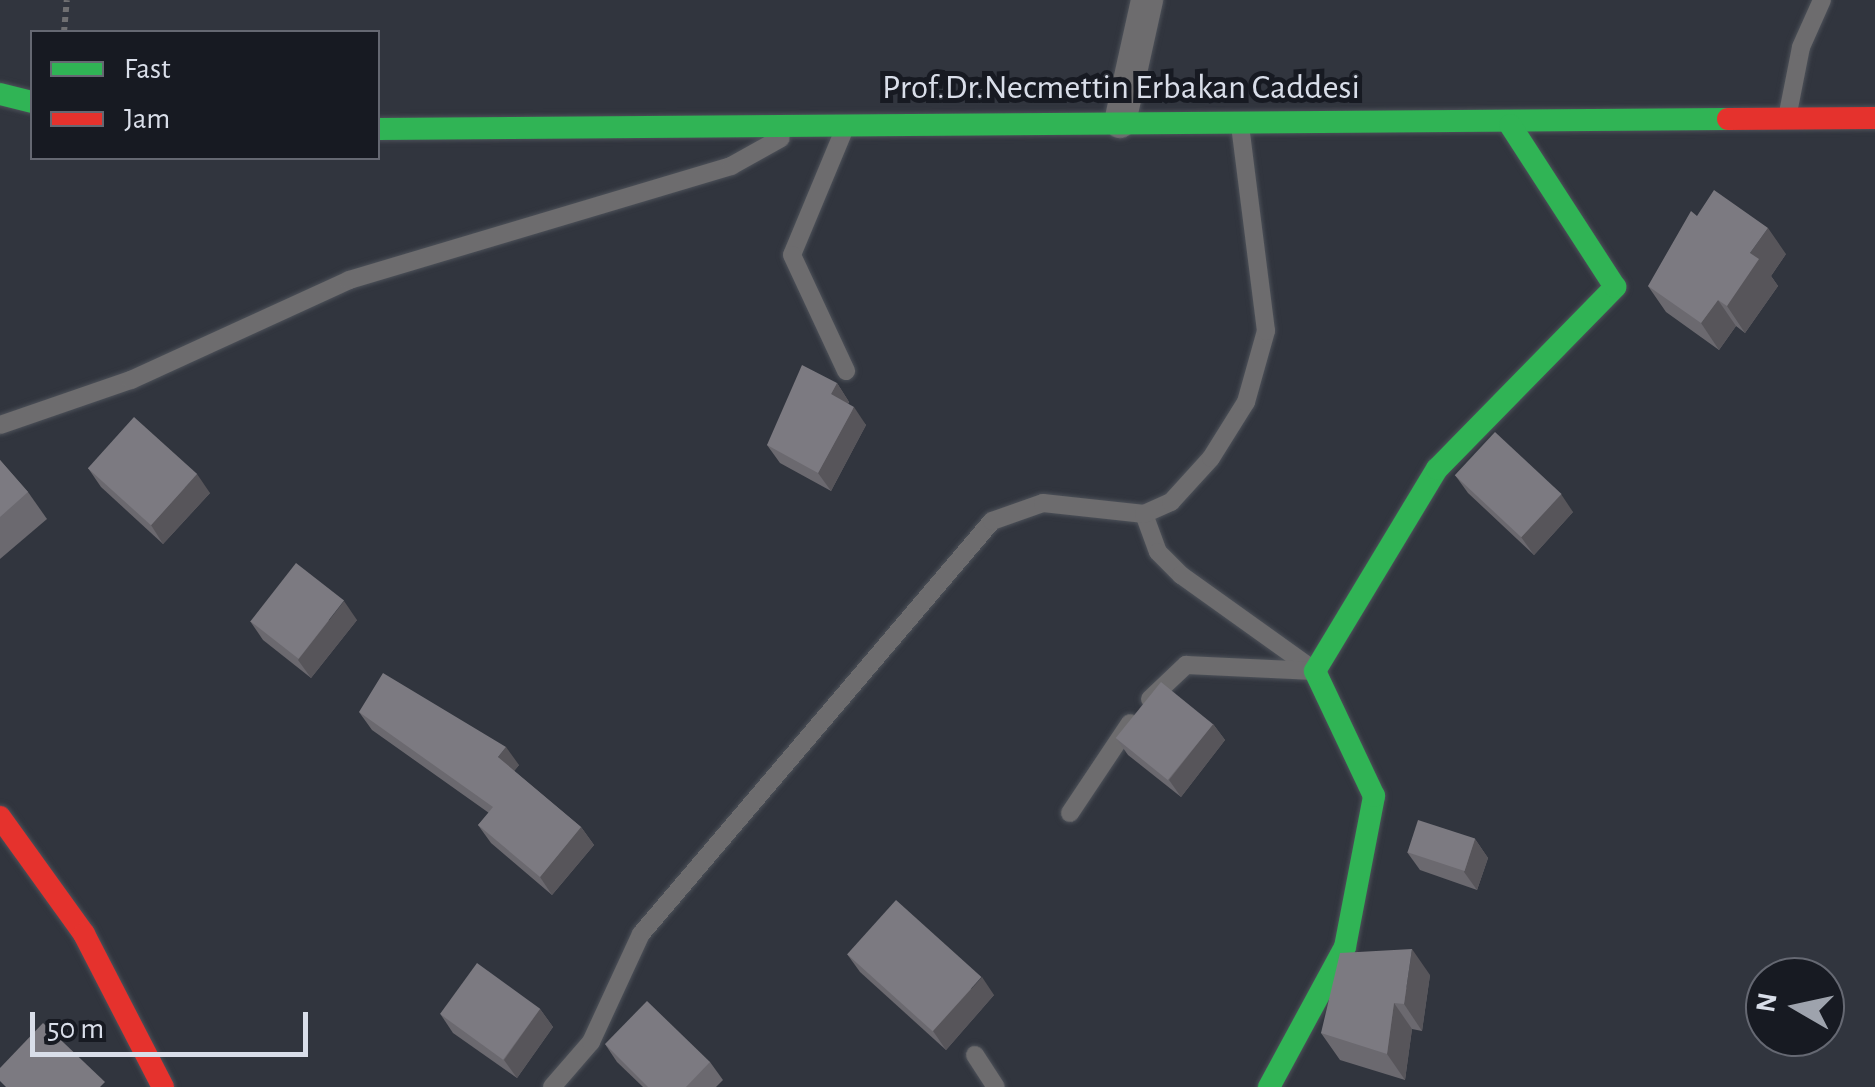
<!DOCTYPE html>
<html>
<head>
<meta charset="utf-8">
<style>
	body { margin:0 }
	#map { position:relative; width:1875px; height:1087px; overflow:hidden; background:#31353e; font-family:"Alegreya Sans",sans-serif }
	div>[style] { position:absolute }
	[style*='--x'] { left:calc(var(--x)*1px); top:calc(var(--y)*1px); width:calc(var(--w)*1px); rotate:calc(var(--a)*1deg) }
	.path>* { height:6px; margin-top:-3px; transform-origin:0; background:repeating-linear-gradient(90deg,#6f6f71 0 5px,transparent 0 10px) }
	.roads { filter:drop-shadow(0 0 2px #4d5159) drop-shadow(0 0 2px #4d5159) }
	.lane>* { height:18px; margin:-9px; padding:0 9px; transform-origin:9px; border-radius:9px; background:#6d6c6e }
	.street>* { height:32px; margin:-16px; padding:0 16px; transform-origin:16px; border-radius:16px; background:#6d6c6e }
	.fast>* { height:22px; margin:-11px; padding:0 11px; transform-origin:11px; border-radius:11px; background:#30b455 }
	.jam>* { height:22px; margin:-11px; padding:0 11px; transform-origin:11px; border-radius:11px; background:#e5322d }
	.wall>* { inset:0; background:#6b696f }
	.shaded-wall>* { inset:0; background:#57555a }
	.building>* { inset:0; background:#7c7a81; transform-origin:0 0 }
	span { translate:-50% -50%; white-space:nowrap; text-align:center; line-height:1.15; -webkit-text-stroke:10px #171a22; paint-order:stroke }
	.street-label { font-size:35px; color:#d9dee9 }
	.legend { position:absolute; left:30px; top:30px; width:350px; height:130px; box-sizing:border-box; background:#171a22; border:2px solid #656872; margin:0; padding:12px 18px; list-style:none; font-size:30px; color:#d9dee9 }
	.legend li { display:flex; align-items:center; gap:20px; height:50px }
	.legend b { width:50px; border:2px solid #656872 }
	.north { position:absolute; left:1745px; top:957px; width:100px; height:100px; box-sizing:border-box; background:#171a22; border:2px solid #656872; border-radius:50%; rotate:279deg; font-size:28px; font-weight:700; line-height:40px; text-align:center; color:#d9dee9 }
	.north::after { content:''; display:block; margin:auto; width:35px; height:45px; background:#9ea3ad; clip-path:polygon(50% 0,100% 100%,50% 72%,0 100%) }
	.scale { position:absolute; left:30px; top:1012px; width:278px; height:45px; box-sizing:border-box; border:5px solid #d9dee9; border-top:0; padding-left:12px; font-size:30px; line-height:35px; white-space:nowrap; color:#d9dee9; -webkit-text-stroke:8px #171a22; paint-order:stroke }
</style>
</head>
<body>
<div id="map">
	<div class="path">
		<i style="--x:64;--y:32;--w:32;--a:-85"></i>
	</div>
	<div class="roads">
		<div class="lane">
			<i style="--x:1787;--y:118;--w:72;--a:-78.8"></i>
			<i style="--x:1801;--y:47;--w:51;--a:-65.9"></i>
			<i style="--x:844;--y:130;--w:135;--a:112.6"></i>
			<i style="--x:792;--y:255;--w:128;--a:65"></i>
			<i style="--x:0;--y:425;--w:139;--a:-19"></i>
			<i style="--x:131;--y:380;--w:240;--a:-24.6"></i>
			<i style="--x:349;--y:280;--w:399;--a:-16.6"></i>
			<i style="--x:731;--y:166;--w:57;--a:-29.2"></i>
			<i style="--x:1144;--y:514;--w:40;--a:69.8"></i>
			<i style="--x:1158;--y:552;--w:33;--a:45"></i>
			<i style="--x:1181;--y:575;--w:165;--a:35.6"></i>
			<i style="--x:1150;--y:699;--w:50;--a:-43.4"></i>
			<i style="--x:1186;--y:665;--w:128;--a:2.7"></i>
			<i style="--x:1070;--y:813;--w:108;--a:-56.3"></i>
			<i style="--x:975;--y:1055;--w:38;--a:57"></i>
			<i style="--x:552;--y:1087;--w:60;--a:-49.1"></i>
			<i style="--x:591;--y:1042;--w:119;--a:-65.2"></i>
			<i style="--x:641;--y:934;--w:542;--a:-49.64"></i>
			<i style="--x:992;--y:521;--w:54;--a:-19.4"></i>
			<i style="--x:1043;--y:503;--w:102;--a:6.2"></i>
			<i style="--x:1144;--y:514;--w:30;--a:-24"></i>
			<i style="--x:1171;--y:502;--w:59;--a:-47.7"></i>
			<i style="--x:1211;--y:458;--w:66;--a:-58"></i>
			<i style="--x:1246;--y:402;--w:74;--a:-74.3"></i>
			<i style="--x:1266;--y:331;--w:207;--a:-97.2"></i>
		</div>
		<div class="street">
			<i style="--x:1120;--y:122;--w:125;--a:-77.5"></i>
		</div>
		<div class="fast">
			<i style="--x:0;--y:94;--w:33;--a:14"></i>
			<i style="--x:378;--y:129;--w:1350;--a:-0.42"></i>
			<i style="--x:1269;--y:1087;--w:159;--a:-61.5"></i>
			<i style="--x:1345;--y:947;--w:154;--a:-79.1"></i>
			<i style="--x:1374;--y:796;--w:138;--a:-115.3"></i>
			<i style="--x:1315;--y:671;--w:236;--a:-58.9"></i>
			<i style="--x:1437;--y:469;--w:255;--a:-45.6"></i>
			<i style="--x:1615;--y:287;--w:193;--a:-122.9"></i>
		</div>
		<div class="jam">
			<i style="--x:1728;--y:119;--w:147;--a:-0.4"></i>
			<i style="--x:0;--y:817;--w:144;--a:54.3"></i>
			<i style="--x:84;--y:934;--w:172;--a:62.7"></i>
		</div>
	</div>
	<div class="wall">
		<i style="clip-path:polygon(1786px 254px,1771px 276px,1778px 286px,1745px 333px,1736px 326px,1719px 350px,1666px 312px,1648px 286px)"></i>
		<i style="clip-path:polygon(837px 383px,849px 402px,848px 404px,866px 425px,831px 491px,780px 463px,767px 445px)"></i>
		<i style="clip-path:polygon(0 460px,28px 492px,47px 519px,0 559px)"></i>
		<i style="clip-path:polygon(88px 468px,210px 493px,163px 544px,101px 487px)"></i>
		<i style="clip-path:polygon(1455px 475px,1573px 512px,1534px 555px,1468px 493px)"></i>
		<i style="clip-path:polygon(357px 620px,311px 678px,263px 640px,250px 621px)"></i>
		<i style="clip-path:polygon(359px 712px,519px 765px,514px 771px,581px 827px,594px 845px,552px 895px,491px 843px,478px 825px,489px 813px,372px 730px)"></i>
		<i style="clip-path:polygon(1213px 724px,1225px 740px,1181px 797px,1128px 755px,1116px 738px)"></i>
		<i style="clip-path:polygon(1475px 839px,1488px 858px,1477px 890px,1420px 870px,1407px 852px)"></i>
		<i style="clip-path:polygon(847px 954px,994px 995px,946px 1050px,860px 972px)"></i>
		<i style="clip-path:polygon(1430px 975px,1422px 1031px,1412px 1029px,1405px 1080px,1340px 1060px,1321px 1033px)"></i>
		<i style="clip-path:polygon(540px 1009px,553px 1027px,517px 1078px,453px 1033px,441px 1015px)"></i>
		<i style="clip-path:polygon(605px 1044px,710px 1062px,723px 1080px,716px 1087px,643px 1087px,617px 1062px)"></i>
	</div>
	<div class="shaded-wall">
		<i style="clip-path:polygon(1768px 228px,1786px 254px,1771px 276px,1778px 286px,1745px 333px,1727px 306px,1750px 253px)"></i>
		<i style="clip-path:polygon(1718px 300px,1736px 326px,1719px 350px,1701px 323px)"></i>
		<i style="clip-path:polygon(837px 383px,849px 402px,843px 412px,831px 394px)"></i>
		<i style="clip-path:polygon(854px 407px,866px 425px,831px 491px,818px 473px)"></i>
		<i style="clip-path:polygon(197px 474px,210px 493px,163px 544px,151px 525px)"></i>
		<i style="clip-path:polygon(1561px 494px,1573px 512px,1534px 555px,1521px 537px)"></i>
		<i style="clip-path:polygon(344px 601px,357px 620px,311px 678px,298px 660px)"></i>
		<i style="clip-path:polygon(1213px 724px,1225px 740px,1181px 797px,1169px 780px)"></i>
		<i style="clip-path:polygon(506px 747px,519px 765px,510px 776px,498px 757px)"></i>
		<i style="clip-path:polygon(581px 827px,594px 845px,552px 895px,540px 877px)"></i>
		<i style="clip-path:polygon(1475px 839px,1488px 858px,1477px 890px,1464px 872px)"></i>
		<i style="clip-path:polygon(1412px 949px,1430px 975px,1422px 1031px,1404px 1004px)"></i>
		<i style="clip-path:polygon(982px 977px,994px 995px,946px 1050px,933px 1031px)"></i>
		<i style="clip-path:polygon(1394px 1003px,1412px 1029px,1405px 1080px,1387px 1054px)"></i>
		<i style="clip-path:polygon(540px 1009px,553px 1027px,517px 1078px,504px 1060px)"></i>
	</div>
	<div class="building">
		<i style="clip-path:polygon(1714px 190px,1768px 228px,1750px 253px,1759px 259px,1727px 306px,1718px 300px,1701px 323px,1648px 286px,1691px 211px,1697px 216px)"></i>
		<i style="clip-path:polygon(802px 365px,837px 383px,831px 394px,854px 407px,818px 473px,767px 445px)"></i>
		<i style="left:134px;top:417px;width:85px;height:69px;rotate:42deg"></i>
		<i style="left:1495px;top:432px;width:91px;height:59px;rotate:43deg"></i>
		<i style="clip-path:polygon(0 460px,28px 492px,0 517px)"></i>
		<i style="left:296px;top:563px;width:61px;height:74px;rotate:38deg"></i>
		<i style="clip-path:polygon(383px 673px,506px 747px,498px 757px,581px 827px,540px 877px,478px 825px,493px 807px,359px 712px)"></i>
		<i style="left:1161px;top:682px;width:67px;height:72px;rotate:39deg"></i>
		<i style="left:1418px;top:820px;width:60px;height:34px;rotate:18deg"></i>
		<i style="left:896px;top:900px;width:115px;height:73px;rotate:42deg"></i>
		<i style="clip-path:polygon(1412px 949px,1404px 1004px,1394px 1003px,1387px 1054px,1321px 1033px,1340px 953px)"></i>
		<i style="left:477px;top:963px;width:78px;height:63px;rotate:36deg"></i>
		<i style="clip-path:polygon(647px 1001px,710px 1062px,686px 1087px,648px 1087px,605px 1044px)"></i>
		<i style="clip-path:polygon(43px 1023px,105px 1082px,100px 1087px,6px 1087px,0 1081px,0 1068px)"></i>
	</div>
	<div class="street-label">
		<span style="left:1121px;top:88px">Prof.Dr.Necmettin Erbakan Caddesi</span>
	</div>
	<ul class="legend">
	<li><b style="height:12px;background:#30b455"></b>Fast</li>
	<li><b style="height:12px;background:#e5322d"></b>Jam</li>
	</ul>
	<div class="north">N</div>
	<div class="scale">50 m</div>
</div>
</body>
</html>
